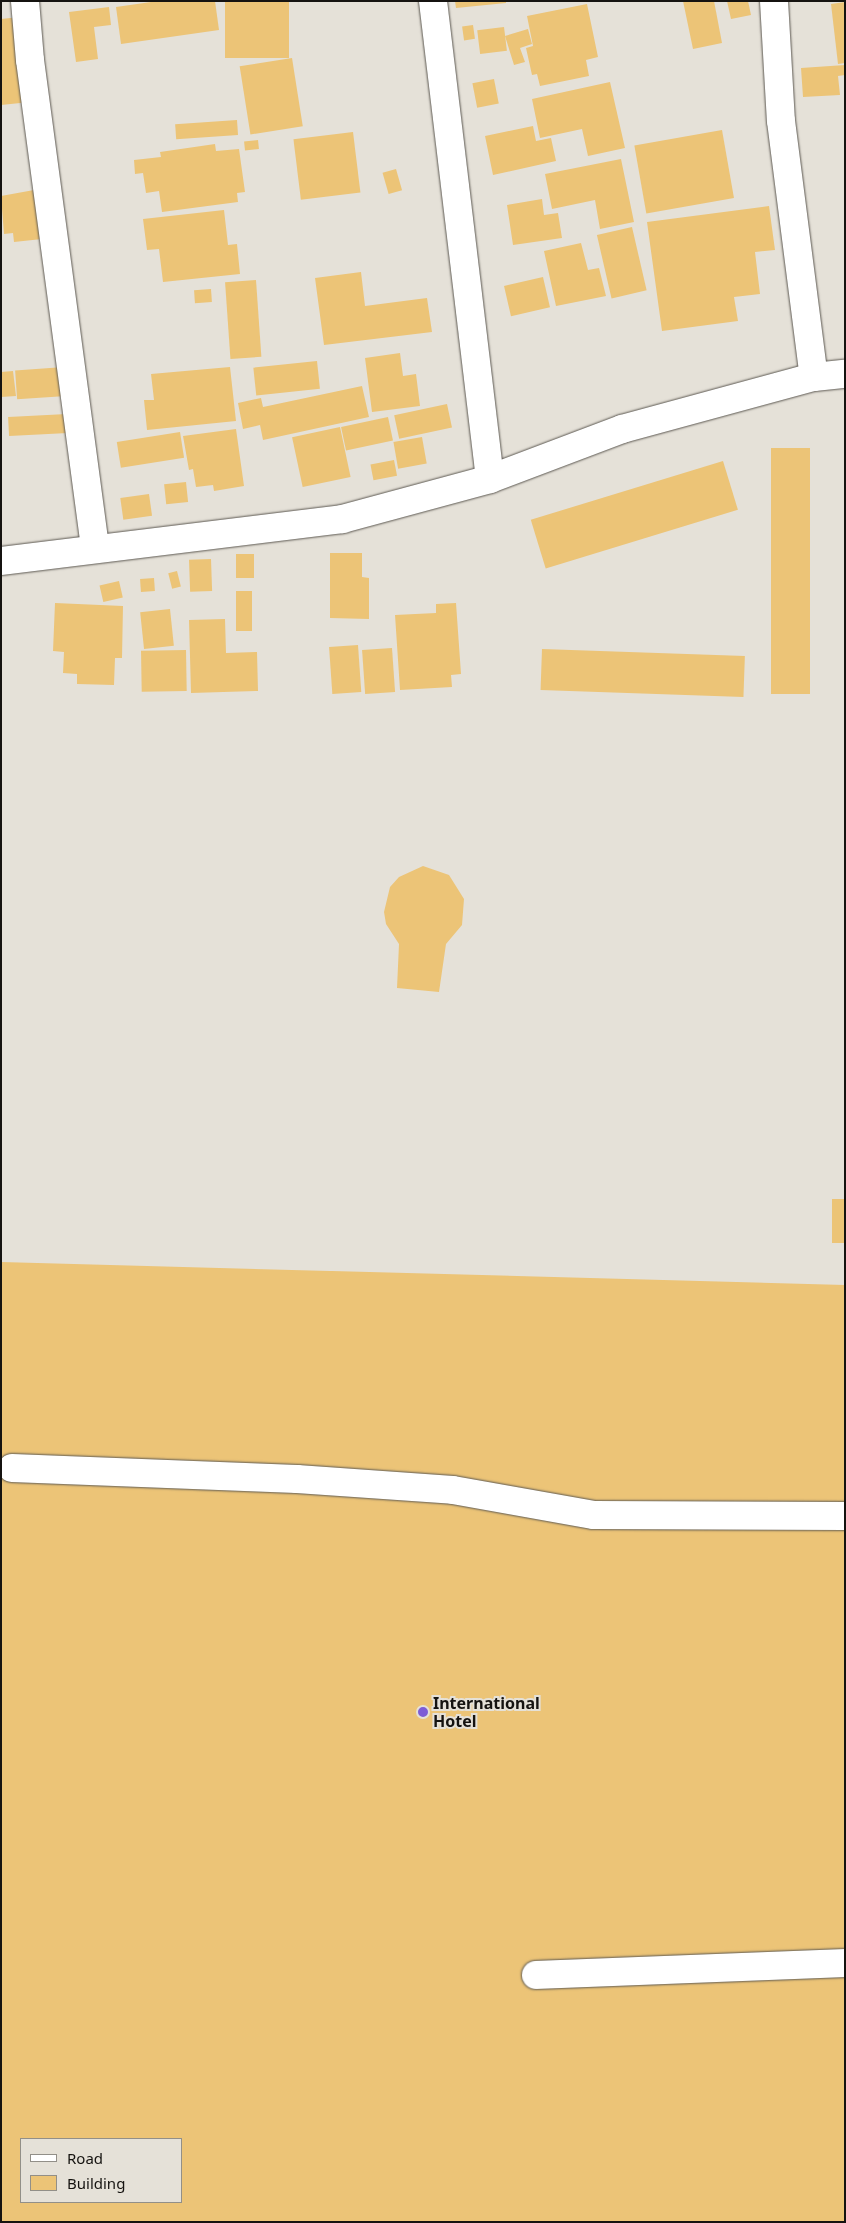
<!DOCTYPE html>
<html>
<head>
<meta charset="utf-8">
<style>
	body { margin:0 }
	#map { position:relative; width:846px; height:2223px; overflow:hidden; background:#e5e1d8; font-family:"Noto Sans",sans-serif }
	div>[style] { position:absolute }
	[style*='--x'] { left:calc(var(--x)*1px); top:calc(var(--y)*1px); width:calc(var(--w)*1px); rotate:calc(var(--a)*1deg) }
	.building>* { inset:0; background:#ecc477; transform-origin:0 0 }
	.roads { filter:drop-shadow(0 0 1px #5d5952) drop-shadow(0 0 1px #5d5952) }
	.minor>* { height:28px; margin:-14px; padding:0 14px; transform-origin:14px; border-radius:14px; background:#fff }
	.dots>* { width:14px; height:14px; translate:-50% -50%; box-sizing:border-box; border:2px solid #e5e1d8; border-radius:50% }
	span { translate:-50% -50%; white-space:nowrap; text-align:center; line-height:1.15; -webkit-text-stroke:4px #e5e1d8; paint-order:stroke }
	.poi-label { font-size:16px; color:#151310; font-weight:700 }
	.left { translate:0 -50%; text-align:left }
	.frame { position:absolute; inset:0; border:2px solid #151310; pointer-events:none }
	.legend { position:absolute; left:20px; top:2138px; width:162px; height:65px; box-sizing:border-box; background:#e5e1d8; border:1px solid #928f88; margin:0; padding:6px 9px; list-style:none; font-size:15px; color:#151310 }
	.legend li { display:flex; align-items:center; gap:10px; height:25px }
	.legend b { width:25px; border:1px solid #928f88 }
</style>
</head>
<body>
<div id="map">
	<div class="building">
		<i style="clip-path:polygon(158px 1px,215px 1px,219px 30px,121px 44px,116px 7px)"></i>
		<i style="left:225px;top:1px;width:64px;height:57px"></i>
		<i style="clip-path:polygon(455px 1px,506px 1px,506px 3px,456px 8px)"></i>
		<i style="clip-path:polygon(683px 1px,714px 1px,722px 43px,693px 49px)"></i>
		<i style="clip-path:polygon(727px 1px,748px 1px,751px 15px,731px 19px)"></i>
		<i style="clip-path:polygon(845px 2px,845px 63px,838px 64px,831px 4px)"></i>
		<i style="clip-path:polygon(587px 4px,598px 57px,586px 60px,589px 76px,540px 86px,537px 74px,532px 75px,526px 48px,533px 46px,527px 16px)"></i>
		<i style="clip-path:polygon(109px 7px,111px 25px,94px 27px,98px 59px,76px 62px,69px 12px)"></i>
		<i style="clip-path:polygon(20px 17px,30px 102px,1px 105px,1px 19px)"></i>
		<i style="left:473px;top:25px;width:14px;height:11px;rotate:82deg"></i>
		<i style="left:504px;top:27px;width:24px;height:27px;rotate:83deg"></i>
		<i style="clip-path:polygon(528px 29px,532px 44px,520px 48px,525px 62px,514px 65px,505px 36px)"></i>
		<i style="left:292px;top:58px;width:69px;height:53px;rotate:81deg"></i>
		<i style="clip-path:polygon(845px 65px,845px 75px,838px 76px,840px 95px,803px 97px,801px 68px)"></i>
		<i style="left:494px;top:79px;width:25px;height:22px;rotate:79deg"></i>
		<i style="clip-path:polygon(610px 82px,625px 148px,588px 156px,582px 129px,540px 138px,532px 99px)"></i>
		<i style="left:237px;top:120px;width:15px;height:62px;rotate:86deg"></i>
		<i style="clip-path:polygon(533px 126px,536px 141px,551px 138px,556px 161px,493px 175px,485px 136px)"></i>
		<i style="left:722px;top:130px;width:69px;height:89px;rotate:80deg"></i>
		<i style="left:353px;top:132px;width:61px;height:60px;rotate:83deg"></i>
		<i style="left:258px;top:140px;width:9px;height:14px;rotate:84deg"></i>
		<i style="clip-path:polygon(215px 144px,216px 151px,239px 149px,245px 192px,237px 193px,238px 202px,162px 212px,159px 191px,146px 193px,143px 173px,135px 174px,134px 160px,161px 157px,160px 152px)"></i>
		<i style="clip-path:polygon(621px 159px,634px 222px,600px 229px,595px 200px,552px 209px,545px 174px)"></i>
		<i style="left:396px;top:169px;width:22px;height:14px;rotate:74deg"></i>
		<i style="clip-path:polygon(34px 190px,42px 239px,14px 242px,13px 233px,4px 234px,1px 196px)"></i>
		<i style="clip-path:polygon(542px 199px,544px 215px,558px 213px,562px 238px,513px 245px,507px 205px)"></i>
		<i style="clip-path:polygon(769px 206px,775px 250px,755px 252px,760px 294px,734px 297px,738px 321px,662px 331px,647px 222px)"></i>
		<i style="clip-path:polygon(224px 210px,228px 245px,237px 244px,240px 274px,163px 282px,159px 249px,147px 250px,143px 219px)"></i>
		<i style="left:632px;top:227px;width:65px;height:36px;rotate:77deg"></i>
		<i style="clip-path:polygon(581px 243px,588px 270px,599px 268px,606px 296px,556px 306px,544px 251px)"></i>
		<i style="clip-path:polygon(361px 272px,365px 306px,427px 298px,432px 332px,324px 345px,315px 278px)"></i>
		<i style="left:543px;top:277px;width:31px;height:40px;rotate:77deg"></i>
		<i style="left:256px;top:280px;width:77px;height:31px;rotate:86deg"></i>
		<i style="left:211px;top:289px;width:13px;height:17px;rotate:86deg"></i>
		<i style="clip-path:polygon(400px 353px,403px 376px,416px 374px,420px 406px,372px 412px,365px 358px)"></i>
		<i style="left:317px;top:361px;width:28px;height:64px;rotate:84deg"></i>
		<i style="left:64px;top:367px;width:29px;height:49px;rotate:86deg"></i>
		<i style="clip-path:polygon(230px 367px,236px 421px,147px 430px,144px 400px,154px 400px,151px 374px)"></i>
		<i style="clip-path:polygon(13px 371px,16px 396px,1px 397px,1px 372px)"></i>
		<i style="clip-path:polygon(362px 386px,369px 417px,263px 440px,260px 425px,243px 429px,238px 403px,261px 398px,263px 407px)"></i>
		<i style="left:447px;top:404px;width:24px;height:54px;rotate:78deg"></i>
		<i style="left:67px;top:414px;width:19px;height:59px;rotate:87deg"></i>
		<i style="left:388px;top:417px;width:24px;height:48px;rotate:78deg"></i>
		<i style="left:340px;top:427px;width:51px;height:49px;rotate:78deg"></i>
		<i style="clip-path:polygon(236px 429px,244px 486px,214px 491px,213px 485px,196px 487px,193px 469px,189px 470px,183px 436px)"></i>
		<i style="left:180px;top:432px;width:26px;height:64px;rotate:81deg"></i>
		<i style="left:422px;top:437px;width:27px;height:29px;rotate:80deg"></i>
		<i style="left:771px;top:448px;width:39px;height:246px"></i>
		<i style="left:394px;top:460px;width:16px;height:24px;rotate:79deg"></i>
		<i style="left:723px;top:461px;width:51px;height:201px;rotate:73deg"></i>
		<i style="left:186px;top:482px;width:20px;height:22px;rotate:84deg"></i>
		<i style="left:149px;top:494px;width:22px;height:29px;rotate:82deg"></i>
		<i style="clip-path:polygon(330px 553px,362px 553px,362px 577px,369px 578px,369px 619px,330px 618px)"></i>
		<i style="left:236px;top:554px;width:18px;height:24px"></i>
		<i style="left:211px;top:559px;width:32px;height:22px;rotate:88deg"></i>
		<i style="left:177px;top:571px;width:16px;height:9px;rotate:76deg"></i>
		<i style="left:154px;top:578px;width:13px;height:14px;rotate:86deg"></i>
		<i style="left:119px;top:581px;width:17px;height:20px;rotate:77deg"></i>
		<i style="left:236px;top:591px;width:16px;height:40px"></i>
		<i style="clip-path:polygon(55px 603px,123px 606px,122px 658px,115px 658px,114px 685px,77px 684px,77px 674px,63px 673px,64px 652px,53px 651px)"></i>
		<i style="clip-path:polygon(456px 603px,461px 674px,451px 675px,452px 687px,400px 690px,395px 615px,436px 613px,436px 604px)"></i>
		<i style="left:170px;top:609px;width:37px;height:30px;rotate:84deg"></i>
		<i style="clip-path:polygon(225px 619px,226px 653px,257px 652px,258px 691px,191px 693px,189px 620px)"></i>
		<i style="left:358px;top:645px;width:47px;height:29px;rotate:86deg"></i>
		<i style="left:392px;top:648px;width:44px;height:30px;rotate:86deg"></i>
		<i style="left:542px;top:649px;width:203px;height:41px;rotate:2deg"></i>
		<i style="left:186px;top:650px;width:41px;height:45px;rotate:89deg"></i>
		<i style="clip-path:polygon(423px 866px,449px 875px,464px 899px,462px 925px,446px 944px,439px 992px,397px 988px,399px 944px,386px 924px,384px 912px,390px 887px,399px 877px)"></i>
		<i style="left:832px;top:1199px;width:13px;height:44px"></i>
		<i style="clip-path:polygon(evenodd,1px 1262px,845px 1285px,845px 2222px,1px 2222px,1px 1262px,21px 2139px,181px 2139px,181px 2202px,21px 2202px,21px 2139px)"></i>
	</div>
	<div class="roads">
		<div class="minor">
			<i style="--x:25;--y:1;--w:59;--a:85.2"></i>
			<i style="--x:30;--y:60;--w:493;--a:82.4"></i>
			<i style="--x:433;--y:1;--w:481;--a:83.2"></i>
			<i style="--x:774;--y:1;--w:120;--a:86.7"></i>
			<i style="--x:781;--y:121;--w:258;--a:82.7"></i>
			<i style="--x:1;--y:561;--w:344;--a:-7"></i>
			<i style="--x:342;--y:519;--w:153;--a:-15.1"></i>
			<i style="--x:490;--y:479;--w:141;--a:-20.7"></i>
			<i style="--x:622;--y:429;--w:199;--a:-15.2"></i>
			<i style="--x:814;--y:377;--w:31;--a:-6"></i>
			<i style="--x:12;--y:1468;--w:285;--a:2.2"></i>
			<i style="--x:297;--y:1479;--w:156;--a:4"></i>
			<i style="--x:453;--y:1490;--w:142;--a:10.1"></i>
			<i style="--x:593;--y:1515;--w:252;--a:0.2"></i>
			<i style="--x:536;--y:1975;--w:309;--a:-2.2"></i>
		</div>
	</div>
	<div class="dots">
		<i style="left:423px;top:1712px;background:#7d5cd6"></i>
	</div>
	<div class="poi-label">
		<span class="left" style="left:433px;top:1712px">International<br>Hotel</span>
	</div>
	<div class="frame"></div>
	<ul class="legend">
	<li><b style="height:6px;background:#fff"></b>Road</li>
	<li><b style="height:14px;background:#ecc477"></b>Building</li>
	</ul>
</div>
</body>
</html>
